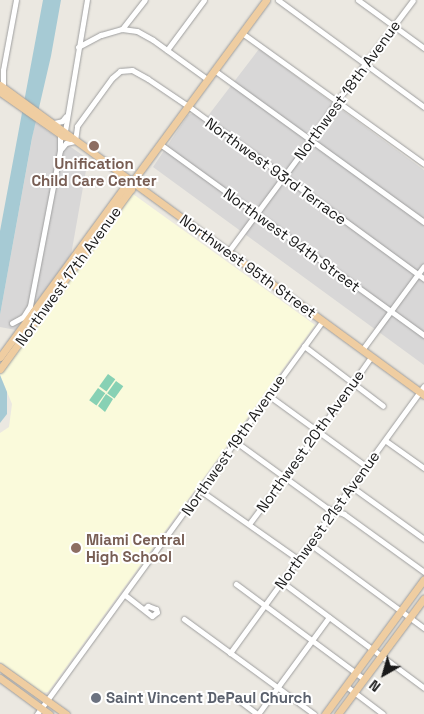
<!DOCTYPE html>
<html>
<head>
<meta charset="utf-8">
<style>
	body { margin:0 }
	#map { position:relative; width:424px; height:714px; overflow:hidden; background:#ebe8e1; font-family:"Space Grotesk",sans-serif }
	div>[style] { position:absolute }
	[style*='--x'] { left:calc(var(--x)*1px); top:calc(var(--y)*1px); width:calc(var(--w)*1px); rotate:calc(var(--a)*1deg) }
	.residential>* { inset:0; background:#d8d7d7 }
	.education>* { inset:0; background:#fafadb }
	.pitch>* { inset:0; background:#87d1b4; transform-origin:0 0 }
	.water>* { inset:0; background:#a6cad4 }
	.roads { filter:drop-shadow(0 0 1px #9e9e9e) drop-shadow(0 0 1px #9e9e9e) }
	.minor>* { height:5px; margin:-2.5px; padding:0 2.5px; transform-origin:2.5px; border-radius:2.5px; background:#fff }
	.major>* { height:7px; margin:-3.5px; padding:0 3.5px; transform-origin:3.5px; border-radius:3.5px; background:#efcda1 }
	.dots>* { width:14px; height:14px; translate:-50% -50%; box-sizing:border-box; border:2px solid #fff; border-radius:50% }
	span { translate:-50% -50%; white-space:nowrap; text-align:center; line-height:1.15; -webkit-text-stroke:4px #fff; paint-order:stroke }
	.street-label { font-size:15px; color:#1a1a1a }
	.education-label { font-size:15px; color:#785e54; font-weight:700 }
	.left { translate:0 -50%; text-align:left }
	.worship-label { font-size:15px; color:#5b616d; font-weight:700 }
	.north { position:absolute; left:359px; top:649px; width:50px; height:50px; -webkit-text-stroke:4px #fff; paint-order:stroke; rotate:218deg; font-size:14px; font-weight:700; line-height:20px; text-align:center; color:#1a1a1a }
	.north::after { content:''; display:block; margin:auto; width:18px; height:22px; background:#1a1a1a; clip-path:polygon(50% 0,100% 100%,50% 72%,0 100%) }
</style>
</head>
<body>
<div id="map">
	<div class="residential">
		<i style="clip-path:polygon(259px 49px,424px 170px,424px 365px,153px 167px,188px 115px,193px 113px,204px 121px)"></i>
		<i style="clip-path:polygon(35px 122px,88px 159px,71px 255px,16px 330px,0 327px,0 315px)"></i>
	</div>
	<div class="education">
		<i style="clip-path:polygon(133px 194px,315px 325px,48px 692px,43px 693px,0 662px,0 433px,9px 427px,12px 404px,0 375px)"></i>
	</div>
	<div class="pitch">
		<i style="left:108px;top:374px;width:9px;height:15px;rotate:36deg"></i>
		<i style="left:116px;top:381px;width:9px;height:15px;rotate:36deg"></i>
		<i style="left:98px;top:388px;width:9px;height:15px;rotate:36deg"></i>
		<i style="clip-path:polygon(106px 394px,113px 399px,105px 412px,98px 406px)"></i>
	</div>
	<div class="water">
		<i style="clip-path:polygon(43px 0,61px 0,51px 56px,32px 138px,0 315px,0 231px)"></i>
		<i style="clip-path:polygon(0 375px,7px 392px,7px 414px,0 423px)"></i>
	</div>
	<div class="roads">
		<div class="minor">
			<i style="--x:278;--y:0;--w:181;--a:36.2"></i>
			<i style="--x:358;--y:0;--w:82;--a:36"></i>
			<i style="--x:122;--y:29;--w:37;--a:-52"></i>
			<i style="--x:242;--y:33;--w:224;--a:35.7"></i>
			<i style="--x:78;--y:47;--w:26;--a:-28"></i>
			<i style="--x:101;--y:35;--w:22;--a:-16"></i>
			<i style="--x:122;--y:29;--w:15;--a:8"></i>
			<i style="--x:137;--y:31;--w:18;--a:29"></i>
			<i style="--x:153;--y:40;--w:67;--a:35.8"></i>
			<i style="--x:167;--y:50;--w:62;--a:-53.5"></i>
			<i style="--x:214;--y:70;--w:259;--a:35.9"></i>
			<i style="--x:3;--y:87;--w:17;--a:-90"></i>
			<i style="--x:3;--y:70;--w:71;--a:-79.5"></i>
			<i style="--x:54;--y:123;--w:8;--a:-14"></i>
			<i style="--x:62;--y:121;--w:6;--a:-51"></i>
			<i style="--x:65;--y:131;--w:133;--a:-80.5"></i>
			<i style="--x:160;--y:144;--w:326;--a:35.9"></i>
			<i style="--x:60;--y:150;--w:9;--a:-49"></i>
			<i style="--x:66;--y:143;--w:9;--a:-13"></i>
			<i style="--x:75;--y:141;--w:15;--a:-82"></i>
			<i style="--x:77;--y:126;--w:59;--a:-53.9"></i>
			<i style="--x:112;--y:78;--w:11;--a:-41"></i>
			<i style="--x:120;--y:71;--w:12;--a:-5"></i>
			<i style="--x:132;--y:70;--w:18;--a:29"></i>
			<i style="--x:148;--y:79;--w:48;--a:34"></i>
			<i style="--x:188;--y:106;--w:293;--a:36.2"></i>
			<i style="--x:228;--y:252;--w:139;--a:-53.5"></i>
			<i style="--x:311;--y:140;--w:47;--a:-56.3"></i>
			<i style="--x:337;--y:101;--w:126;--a:-53"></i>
			<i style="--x:12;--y:323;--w:13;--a:-29"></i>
			<i style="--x:23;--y:317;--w:13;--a:-58"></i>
			<i style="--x:30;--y:306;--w:159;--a:-79.1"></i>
			<i style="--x:60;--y:150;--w:16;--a:-90"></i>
			<i style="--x:304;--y:346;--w:99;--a:37.2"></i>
			<i style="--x:362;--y:350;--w:104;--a:-53.6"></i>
			<i style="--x:268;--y:395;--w:122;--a:36"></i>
			<i style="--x:386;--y:441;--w:47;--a:35.4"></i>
			<i style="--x:236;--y:442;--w:112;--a:36"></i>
			<i style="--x:327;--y:508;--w:18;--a:19"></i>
			<i style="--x:344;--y:514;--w:99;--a:35.9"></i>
			<i style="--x:352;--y:487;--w:89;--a:35.8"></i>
			<i style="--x:201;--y:491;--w:120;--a:35.1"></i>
			<i style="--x:249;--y:524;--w:116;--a:-53"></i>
			<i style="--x:319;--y:431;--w:90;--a:-54.9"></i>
			<i style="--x:310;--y:544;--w:142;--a:36.4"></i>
			<i style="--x:282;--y:582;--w:177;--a:36.7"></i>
			<i style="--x:236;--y:584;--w:159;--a:36.6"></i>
			<i style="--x:125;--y:595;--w:34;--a:38"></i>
			<i style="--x:152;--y:616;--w:6;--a:-39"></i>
			<i style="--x:157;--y:612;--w:3;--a:-108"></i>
			<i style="--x:156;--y:609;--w:9;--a:-159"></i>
			<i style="--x:148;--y:606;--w:5;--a:143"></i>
			<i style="--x:184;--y:619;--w:161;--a:36.2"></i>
			<i style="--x:230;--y:653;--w:330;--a:-54"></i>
			<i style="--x:346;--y:686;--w:46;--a:37.1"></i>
			<i style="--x:240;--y:701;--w:21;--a:37"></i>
			<i style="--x:37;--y:714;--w:486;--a:-54"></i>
			<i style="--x:258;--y:714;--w:120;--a:-53.8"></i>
		</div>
		<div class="major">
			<i style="--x:0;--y:85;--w:525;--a:36.17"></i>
			<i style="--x:0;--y:92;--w:77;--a:34.9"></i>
			<i style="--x:63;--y:136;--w:7;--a:16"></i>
			<i style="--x:0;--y:357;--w:213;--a:-53.8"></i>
			<i style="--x:126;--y:185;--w:7;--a:-27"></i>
			<i style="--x:0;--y:369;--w:223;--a:-54"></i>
			<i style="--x:131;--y:189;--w:7;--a:-82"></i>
			<i style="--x:132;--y:182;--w:226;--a:-53.6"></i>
			<i style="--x:0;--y:667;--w:81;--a:35.5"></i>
			<i style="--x:0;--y:678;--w:61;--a:36.3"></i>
			<i style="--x:325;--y:714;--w:167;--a:-53.7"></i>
			<i style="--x:338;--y:714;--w:144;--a:-53.4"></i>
		</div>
	</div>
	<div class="dots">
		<i style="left:94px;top:146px;background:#8d6e63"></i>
		<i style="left:76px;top:548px;background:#8d6e63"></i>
		<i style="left:96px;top:698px;background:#6b7280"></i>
	</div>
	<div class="street-label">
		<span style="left:347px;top:90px;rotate:-54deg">Northwest 18th Avenue</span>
		<span style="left:276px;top:171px;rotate:36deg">Northwest 93rd Terrace</span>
		<span style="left:292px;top:240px;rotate:36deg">Northwest 94th Street</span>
		<span style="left:248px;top:266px;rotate:36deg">Northwest 95th Street</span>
		<span style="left:68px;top:276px;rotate:-54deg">Northwest 17th Avenue</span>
		<span style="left:310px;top:441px;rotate:-54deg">Northwest 20th Avenue</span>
		<span style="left:233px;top:445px;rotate:-55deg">Northwest 19th Avenue</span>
		<span style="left:327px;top:520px;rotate:-54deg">Northwest 21st Avenue</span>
	</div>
	<div class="education-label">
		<span style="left:94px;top:172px">Unification<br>Child Care Center</span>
		<span class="left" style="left:86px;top:548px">Miami Central<br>High School</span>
	</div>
	<div class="worship-label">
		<span class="left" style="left:106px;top:698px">Saint Vincent DePaul Church</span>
	</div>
	<div class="north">N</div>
</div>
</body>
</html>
